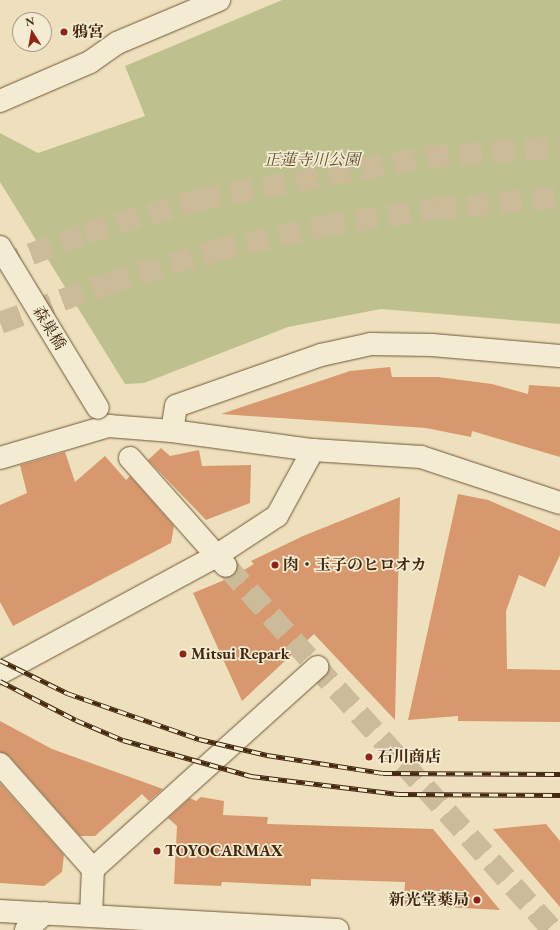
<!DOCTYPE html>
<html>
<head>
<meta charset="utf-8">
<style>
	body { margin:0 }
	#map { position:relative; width:560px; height:930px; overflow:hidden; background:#eee0bc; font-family:"EB Garamond","Noto Serif JP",serif }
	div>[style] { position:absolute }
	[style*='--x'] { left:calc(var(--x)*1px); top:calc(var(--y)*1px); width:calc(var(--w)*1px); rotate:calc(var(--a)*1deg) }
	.green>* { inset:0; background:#bec18d }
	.building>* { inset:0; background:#d7986d }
	.minor-tunnel>* { height:22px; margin-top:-11px; transform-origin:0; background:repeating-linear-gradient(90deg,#cb9 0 22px,transparent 0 33px) }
	.highway-tunnel>* { height:22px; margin-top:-11px; transform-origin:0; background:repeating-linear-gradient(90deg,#cb9 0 22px,transparent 0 33px) }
	.roads { filter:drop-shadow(0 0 1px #6e5639) drop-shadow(0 0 1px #6e5639) }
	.minor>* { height:22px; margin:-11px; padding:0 11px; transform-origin:11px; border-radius:11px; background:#f4ebd3 }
	.rail>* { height:4.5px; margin-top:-2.25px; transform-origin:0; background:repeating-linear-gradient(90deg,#f4ebd3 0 9px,#43280d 0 18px); box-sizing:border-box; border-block:1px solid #43280d }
	.bridges { filter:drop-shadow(0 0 1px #6e5639) drop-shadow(0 0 1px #6e5639) }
	.minor-bridge>* { height:22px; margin:-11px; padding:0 11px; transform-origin:11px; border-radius:11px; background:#f4ebd3 }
	.dots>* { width:11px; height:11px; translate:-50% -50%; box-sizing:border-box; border:2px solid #f4ebd3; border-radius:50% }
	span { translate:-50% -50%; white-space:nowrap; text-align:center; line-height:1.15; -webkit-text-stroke:3.5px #f4ebd3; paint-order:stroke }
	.poi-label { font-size:16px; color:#43280d; font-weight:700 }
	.left { translate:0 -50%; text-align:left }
	.right { translate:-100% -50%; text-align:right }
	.park-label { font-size:16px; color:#624e2d; font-style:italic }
	.street-label { font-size:16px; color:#43280d }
	.north { position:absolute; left:12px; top:12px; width:40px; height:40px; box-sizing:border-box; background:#f4ebd3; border:1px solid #ad9d84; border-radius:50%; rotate:349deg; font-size:11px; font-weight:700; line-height:16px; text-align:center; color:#43280d }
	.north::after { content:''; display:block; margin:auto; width:14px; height:18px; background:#8f2418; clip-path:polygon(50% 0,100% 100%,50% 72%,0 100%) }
</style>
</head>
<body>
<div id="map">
	<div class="green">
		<i style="clip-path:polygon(282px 0,560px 0,560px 324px,381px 309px,288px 327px,144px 383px,125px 384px,0 182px,0 133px,38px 153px,145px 116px,125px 66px)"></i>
	</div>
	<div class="building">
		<i style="clip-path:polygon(390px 367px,392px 377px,438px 377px,492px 384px,528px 394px,529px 385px,560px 387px,560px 457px,472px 431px,471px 437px,426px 428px,221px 414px,350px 371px)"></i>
		<i style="clip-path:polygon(161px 448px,170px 456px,199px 450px,202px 466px,251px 465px,250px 503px,206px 520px,148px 460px)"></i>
		<i style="clip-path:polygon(65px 452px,75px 482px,105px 456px,126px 480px,130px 476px,174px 526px,171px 543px,13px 626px,0 602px,0 505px,27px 493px,20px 465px)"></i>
		<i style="clip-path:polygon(458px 494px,488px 500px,560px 531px,560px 555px,545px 587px,519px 575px,506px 611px,507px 669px,560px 670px,560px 722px,458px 721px,458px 716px,408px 720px)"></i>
		<i style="clip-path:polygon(400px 497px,395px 720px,314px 634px,242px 701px,193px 593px,234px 576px,254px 564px,251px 561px,303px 536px)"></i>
		<i style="clip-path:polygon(0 721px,52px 749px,163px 789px,149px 801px,142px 794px,95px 836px,80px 836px,9px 756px,0 752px)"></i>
		<i style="clip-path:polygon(0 783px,64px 855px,62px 872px,44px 886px,0 883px)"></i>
		<i style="clip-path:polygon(201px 797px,224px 801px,223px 815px,268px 817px,267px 824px,433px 829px,500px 910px,404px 905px,405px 882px,311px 879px,311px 886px,222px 882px,221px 886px,174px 884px,177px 826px,168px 818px,190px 798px,196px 801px)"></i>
		<i style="clip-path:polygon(546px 824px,560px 841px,560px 907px,493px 829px)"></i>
	</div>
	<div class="minor-tunnel">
		<i style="--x:227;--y:567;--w:488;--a:48.1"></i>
	</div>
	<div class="highway-tunnel">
		<i style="--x:0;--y:266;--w:92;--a:-21"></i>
		<i style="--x:86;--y:233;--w:118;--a:-16.3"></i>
		<i style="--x:199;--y:200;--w:232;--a:-10.7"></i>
		<i style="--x:427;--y:157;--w:133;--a:-4.3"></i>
		<i style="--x:0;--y:323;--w:115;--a:-20.3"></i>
		<i style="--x:108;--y:283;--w:112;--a:-16.7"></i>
		<i style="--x:215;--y:251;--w:111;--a:-13"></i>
		<i style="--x:323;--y:226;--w:112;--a:-8.7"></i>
		<i style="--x:434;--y:209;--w:127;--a:-5.4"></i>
	</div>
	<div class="roads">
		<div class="minor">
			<i style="--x:0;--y:101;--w:98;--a:-23.4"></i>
			<i style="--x:90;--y:62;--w:33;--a:-35"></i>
			<i style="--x:117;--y:43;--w:111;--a:-22.9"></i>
			<i style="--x:172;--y:431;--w:25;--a:-81"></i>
			<i style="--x:176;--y:406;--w:154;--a:-19.4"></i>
			<i style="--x:321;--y:355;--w:51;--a:-12.4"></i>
			<i style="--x:371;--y:344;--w:61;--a:0.9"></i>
			<i style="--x:432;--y:345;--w:128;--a:4.9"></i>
			<i style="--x:0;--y:458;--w:114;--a:-16.4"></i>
			<i style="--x:109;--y:426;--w:63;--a:4.5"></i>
			<i style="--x:172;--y:431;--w:142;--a:7.7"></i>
			<i style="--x:313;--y:450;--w:108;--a:3.7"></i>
			<i style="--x:421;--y:457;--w:146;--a:18.3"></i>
			<i style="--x:130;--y:458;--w:144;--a:48.4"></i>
			<i style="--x:0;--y:673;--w:246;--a:-28.4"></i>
			<i style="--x:216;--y:556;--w:73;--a:-33.3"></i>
			<i style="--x:277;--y:516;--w:75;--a:-61.4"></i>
			<i style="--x:0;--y:764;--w:140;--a:48.5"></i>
			<i style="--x:0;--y:911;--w:338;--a:3.2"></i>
			<i style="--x:91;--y:916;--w:47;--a:-87.6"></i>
			<i style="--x:93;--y:869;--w:302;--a:-42"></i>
			<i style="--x:26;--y:930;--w:25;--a:-42"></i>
		</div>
	</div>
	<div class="rail">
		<i style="--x:0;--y:660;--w:75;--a:26.2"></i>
		<i style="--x:67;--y:693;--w:140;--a:19.2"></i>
		<i style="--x:199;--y:739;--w:70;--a:13.2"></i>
		<i style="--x:267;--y:755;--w:117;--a:8.8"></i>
		<i style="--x:383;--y:773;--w:177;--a:0.3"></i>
		<i style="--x:0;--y:681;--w:85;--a:27.2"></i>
		<i style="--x:76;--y:720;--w:51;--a:23.1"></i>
		<i style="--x:123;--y:740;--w:133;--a:15.7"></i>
		<i style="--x:251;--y:776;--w:149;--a:6.9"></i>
		<i style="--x:399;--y:794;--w:161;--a:0.4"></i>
	</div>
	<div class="bridges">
		<div class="minor-bridge">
			<i style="--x:0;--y:247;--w:188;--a:58.7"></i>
		</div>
	</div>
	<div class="dots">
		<i style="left:64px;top:32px;background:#8f2418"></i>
		<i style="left:275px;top:565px;background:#8f2418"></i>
		<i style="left:183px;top:654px;background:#8f2418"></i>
		<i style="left:369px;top:757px;background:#8f2418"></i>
		<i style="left:157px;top:851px;background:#8f2418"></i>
		<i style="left:477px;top:900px;background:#8f2418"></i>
	</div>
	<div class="poi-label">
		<span class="left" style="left:72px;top:32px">鴉宮</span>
		<span class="left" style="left:283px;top:565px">肉・玉子のヒロオカ</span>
		<span class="left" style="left:191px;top:654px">Mitsui Repark</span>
		<span class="left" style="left:377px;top:757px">石川商店</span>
		<span class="left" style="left:165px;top:851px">TOYOCARMAX</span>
		<span class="right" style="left:469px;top:900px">新光堂薬局</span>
	</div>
	<div class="park-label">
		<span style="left:312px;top:160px">正蓮寺川公園</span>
	</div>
	<div class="street-label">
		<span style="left:49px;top:328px;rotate:59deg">森巣橋</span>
	</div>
	<div class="north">N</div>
</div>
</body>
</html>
